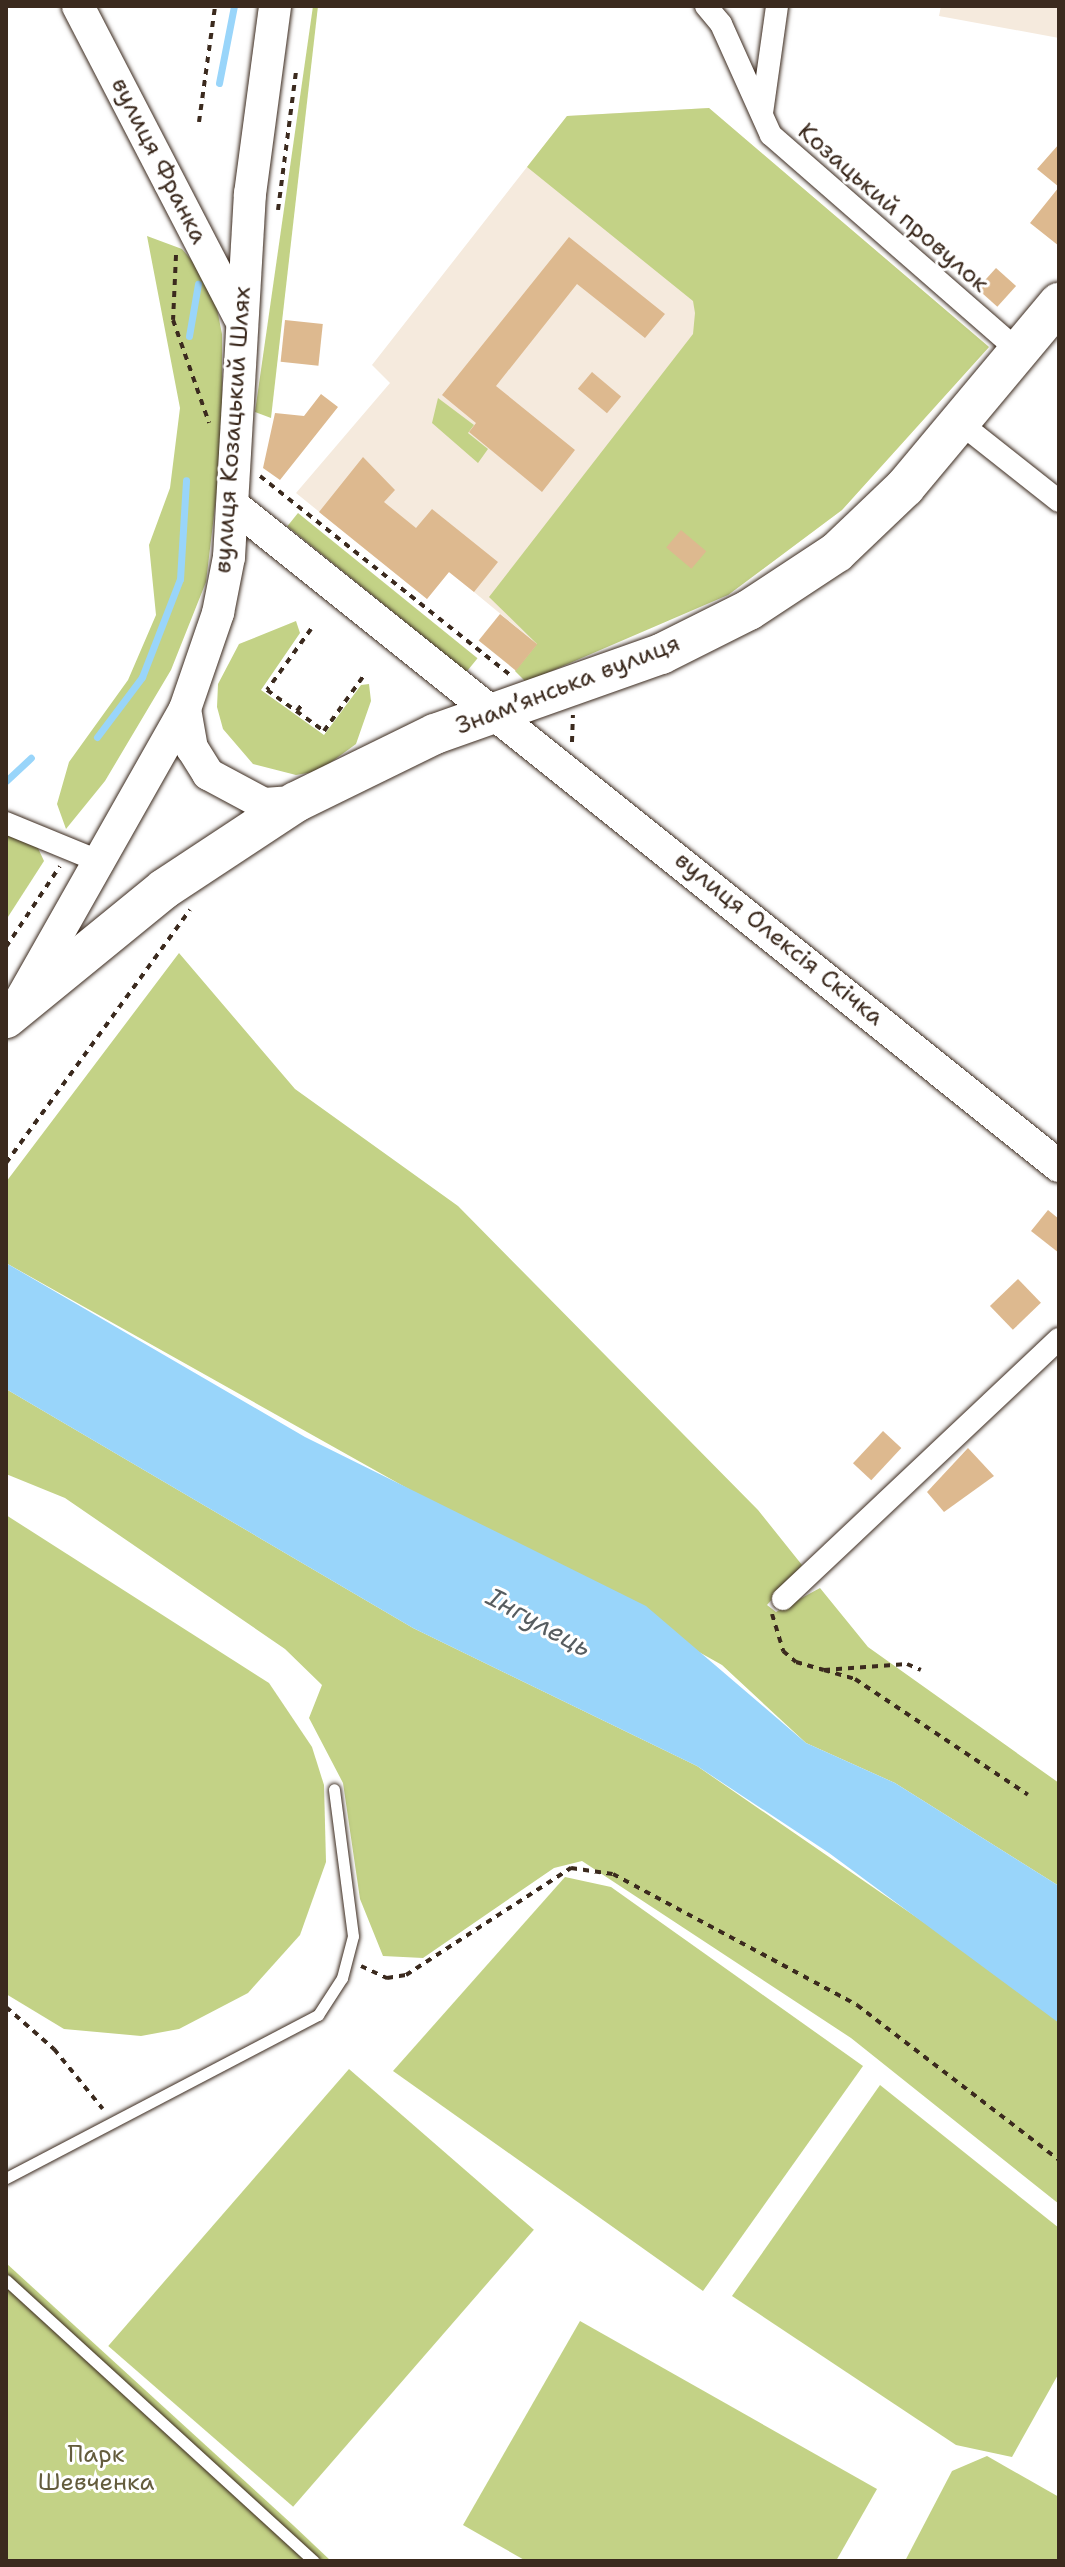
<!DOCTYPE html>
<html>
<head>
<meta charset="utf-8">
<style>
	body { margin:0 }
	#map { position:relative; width:1065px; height:2567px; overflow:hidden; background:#fff; font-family:"Shantell Sans",sans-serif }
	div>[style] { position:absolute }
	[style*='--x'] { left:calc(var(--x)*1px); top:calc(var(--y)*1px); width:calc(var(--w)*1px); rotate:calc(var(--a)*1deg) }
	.built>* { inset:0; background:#f5eadd }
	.green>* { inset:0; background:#c3d286; transform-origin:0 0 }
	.water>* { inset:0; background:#99d5fa }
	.stream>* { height:7px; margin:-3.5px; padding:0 3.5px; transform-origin:3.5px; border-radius:3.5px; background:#99d5fa }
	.building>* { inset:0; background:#ddb98f; transform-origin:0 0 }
	.path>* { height:4px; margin-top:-2px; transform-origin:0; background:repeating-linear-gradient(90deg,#3b2a1e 0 6px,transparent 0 12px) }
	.roads { filter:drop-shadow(0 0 2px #3b2a1e) drop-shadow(0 0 2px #3b2a1e) }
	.lane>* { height:11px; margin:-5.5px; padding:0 5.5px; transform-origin:5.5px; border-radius:5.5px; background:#fff }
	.street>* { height:22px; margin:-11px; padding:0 11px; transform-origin:11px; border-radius:11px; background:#fff }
	.secondary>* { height:32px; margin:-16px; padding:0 16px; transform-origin:16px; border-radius:16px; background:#fff }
	.highway>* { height:40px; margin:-20px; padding:0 20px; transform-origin:20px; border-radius:20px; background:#fff }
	span { translate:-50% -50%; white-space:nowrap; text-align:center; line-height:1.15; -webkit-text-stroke:6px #fff; paint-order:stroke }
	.street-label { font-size:24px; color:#3b2a1e }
	.park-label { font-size:24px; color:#645c3d }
	.water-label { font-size:26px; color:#575d60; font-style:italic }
	.frame { position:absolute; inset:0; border:8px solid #3b2a1e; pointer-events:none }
</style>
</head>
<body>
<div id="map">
	<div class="built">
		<i style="clip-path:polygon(941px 6px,1059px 6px,1059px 38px,939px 16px)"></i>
		<i style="clip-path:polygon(709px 108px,989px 347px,842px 510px,728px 595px,515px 671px,537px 644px,474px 592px,449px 572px,427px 599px,296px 493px,390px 383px,372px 365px,567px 116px)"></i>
	</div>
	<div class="green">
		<i style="clip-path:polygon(313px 6px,318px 6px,271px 418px,255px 412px)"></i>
		<i style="clip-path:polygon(709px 108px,989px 347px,842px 510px,728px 595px,526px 682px,515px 671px,537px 644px,489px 597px,693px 334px,695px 313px,693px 301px,527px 167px,567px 116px)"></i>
		<i style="clip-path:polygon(147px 236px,182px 249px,212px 284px,222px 334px,222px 448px,206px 582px,171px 670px,105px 781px,66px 829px,57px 804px,69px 762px,128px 680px,156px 615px,149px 545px,170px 488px,180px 408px)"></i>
		<i style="clip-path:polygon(438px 398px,474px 425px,468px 433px,488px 449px,478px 463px,432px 423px)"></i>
		<i style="left:298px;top:513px;width:231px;height:17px;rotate:39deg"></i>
		<i style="clip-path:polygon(296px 621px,300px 633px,261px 690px,324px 735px,361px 685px,369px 684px,371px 701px,356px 744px,319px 771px,296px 775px,253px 764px,223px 729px,217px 707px,218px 684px,239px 644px)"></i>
		<i style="clip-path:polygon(6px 834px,37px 846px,44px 861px,6px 920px)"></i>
		<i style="clip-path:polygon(179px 953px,295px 1089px,458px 1206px,758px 1510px,802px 1565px,767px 1605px,776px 1612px,820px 1588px,868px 1647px,1059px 1783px,1059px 1886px,895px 1783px,806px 1743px,722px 1665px,6px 1263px,6px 1182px)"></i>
		<i style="clip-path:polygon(6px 1389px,413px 1628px,697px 1766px,1035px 1999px,1059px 2023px,1059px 2204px,851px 2038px,582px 1861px,554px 1868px,423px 1958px,383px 1956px,360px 1899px,343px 1783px,309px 1718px,322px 1685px,285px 1649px,65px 1498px,6px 1474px)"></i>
		<i style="clip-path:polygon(6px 1515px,269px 1683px,312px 1747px,324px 1785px,326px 1862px,300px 1935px,248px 1993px,179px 2029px,141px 2036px,64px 2029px,6px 1994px)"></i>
		<i style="clip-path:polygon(565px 1877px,611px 1887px,863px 2066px,703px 2291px,393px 2071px)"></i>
		<i style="left:349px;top:2069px;width:245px;height:367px;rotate:41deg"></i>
		<i style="clip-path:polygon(880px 2085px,1059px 2228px,1059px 2373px,1012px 2457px,956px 2445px,732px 2296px)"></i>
		<i style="clip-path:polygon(6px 2263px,294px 2526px,331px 2561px,6px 2561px)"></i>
		<i style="clip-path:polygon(580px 2321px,877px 2489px,836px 2561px,526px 2561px,463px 2525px)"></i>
		<i style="clip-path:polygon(987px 2456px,1059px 2497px,1059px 2561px,905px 2561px,952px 2471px)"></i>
	</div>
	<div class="water">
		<i style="clip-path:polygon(6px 1263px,305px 1437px,646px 1606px,806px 1743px,895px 1783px,1059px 1886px,1059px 2023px,829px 1853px,697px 1766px,413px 1628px,6px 1389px)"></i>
	</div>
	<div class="stream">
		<i style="--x:219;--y:83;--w:78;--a:-79"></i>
		<i style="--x:189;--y:336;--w:53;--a:-80.2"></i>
		<i style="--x:97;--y:737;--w:75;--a:-53.1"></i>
		<i style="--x:142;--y:677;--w:105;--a:-68.8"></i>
		<i style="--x:180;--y:579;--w:99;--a:-86.5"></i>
		<i style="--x:6;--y:781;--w:34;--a:-43"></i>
	</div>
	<div class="building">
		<i style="clip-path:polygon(1059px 144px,1059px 246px,1030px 223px,1059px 187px,1037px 169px)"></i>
		<i style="clip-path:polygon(569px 237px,665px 314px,645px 338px,577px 284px,496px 386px,575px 450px,542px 492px,469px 432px,476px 423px,442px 395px)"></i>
		<i style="left:996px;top:268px;width:27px;height:28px;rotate:42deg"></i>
		<i style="left:285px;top:320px;width:38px;height:42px;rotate:6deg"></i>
		<i style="left:592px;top:372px;width:38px;height:22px;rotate:40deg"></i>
		<i style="clip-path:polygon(321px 394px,338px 407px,280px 480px,263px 468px,275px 413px,304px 416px)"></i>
		<i style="clip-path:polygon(363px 457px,395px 490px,384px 502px,416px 528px,432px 509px,498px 562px,474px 592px,449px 572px,427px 599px,319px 512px)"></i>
		<i style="left:681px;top:530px;width:33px;height:23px;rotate:40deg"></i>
		<i style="left:500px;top:614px;width:48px;height:34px;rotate:39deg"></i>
		<i style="clip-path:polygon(1048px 1210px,1059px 1219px,1059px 1253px,1031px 1231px)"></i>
		<i style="left:1018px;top:1279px;width:33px;height:39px;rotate:46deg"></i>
		<i style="left:883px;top:1431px;width:25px;height:44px;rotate:43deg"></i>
		<i style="clip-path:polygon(968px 1448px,994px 1476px,944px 1512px,927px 1492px)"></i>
	</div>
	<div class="path">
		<i style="--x:199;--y:122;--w:117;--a:-82.1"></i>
		<i style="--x:278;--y:210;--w:139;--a:-82.6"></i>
		<i style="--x:176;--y:255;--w:65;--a:92.6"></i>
		<i style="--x:173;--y:320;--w:109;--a:70.7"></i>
		<i style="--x:260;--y:476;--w:320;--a:38.5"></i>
		<i style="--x:311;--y:629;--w:75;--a:125.8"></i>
		<i style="--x:267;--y:690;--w:70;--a:35.7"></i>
		<i style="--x:324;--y:731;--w:70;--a:-54.3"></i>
		<i style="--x:297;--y:711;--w:10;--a:-53"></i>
		<i style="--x:572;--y:742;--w:27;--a:-88"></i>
		<i style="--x:6;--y:947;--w:97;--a:-56.3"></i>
		<i style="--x:6;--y:1163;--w:313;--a:-54"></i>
		<i style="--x:772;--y:1614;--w:39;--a:73"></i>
		<i style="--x:783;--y:1651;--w:17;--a:40"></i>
		<i style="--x:796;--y:1662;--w:29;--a:16"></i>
		<i style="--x:824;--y:1670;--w:83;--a:-4.1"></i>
		<i style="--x:907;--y:1664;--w:15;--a:23"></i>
		<i style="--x:824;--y:1670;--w:32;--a:16"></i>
		<i style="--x:855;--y:1679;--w:208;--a:33.8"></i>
		<i style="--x:361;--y:1966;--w:29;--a:25"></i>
		<i style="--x:387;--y:1978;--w:19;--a:-9"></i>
		<i style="--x:406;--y:1975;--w:197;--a:-33"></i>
		<i style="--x:571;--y:1868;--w:42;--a:8.1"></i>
		<i style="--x:613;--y:1874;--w:277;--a:28.2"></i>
		<i style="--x:857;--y:2005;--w:255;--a:37.5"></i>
		<i style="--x:6;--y:2007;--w:64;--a:41.2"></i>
		<i style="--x:54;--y:2049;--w:77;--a:50.8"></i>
	</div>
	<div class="roads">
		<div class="lane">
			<i style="--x:6;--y:2178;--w:352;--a:-27.6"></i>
			<i style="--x:318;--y:2015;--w:44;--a:-57"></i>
			<i style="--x:342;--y:1978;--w:43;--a:-75.3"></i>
			<i style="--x:353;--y:1936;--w:148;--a:-97.4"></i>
			<i style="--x:6;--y:2280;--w:417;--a:42.4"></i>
		</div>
		<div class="street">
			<i style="--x:706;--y:6;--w:23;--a:50"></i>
			<i style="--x:721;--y:24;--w:122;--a:65.8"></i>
			<i style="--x:771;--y:135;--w:329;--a:41.1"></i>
			<i style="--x:762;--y:113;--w:108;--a:-82"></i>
			<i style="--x:959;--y:422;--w:127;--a:38.3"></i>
			<i style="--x:6;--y:823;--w:105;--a:22.4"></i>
			<i style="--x:783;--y:1599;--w:379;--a:-43.3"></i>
		</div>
		<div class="secondary">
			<i style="--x:78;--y:6;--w:350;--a:62.6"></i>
			<i style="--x:233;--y:505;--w:1058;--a:38.67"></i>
			<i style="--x:185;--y:709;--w:40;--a:80"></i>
			<i style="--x:192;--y:748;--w:31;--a:58"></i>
			<i style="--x:208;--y:774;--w:64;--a:28.2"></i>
			<i style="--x:264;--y:804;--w:32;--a:-4"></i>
			<i style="--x:21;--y:999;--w:333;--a:-60.5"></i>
			<i style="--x:185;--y:709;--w:102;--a:-71"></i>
			<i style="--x:218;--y:613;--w:57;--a:-78.9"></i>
			<i style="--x:229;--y:557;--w:364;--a:-86.7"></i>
			<i style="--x:250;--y:194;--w:190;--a:-82.4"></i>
		</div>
		<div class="highway">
			<i style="--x:6;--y:1018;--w:204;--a:-39.2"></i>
			<i style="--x:164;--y:889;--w:158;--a:-33.4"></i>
			<i style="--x:296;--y:802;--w:155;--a:-26.1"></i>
			<i style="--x:435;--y:734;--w:240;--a:-19.5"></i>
			<i style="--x:661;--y:654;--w:98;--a:-26.6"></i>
			<i style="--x:749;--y:610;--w:105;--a:-33.4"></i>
			<i style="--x:837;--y:552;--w:94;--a:-43.7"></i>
			<i style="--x:905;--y:487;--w:240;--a:-50.1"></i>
		</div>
	</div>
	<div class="street-label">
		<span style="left:159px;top:161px;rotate:63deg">вулиця Франка</span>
		<span style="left:893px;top:208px;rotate:41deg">Козацький провулок</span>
		<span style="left:233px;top:430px;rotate:-86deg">вулиця Козацький Шлях</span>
		<span style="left:568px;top:685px;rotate:-21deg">Знамʼянська вулиця</span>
		<span style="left:779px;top:939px;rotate:39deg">вулиця Олексія Скічка</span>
	</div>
	<div class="park-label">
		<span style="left:96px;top:2469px">Парк<br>Шевченка</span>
	</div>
	<div class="water-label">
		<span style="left:539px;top:1622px;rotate:29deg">Інгулець</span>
	</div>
	<div class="frame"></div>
</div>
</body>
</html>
